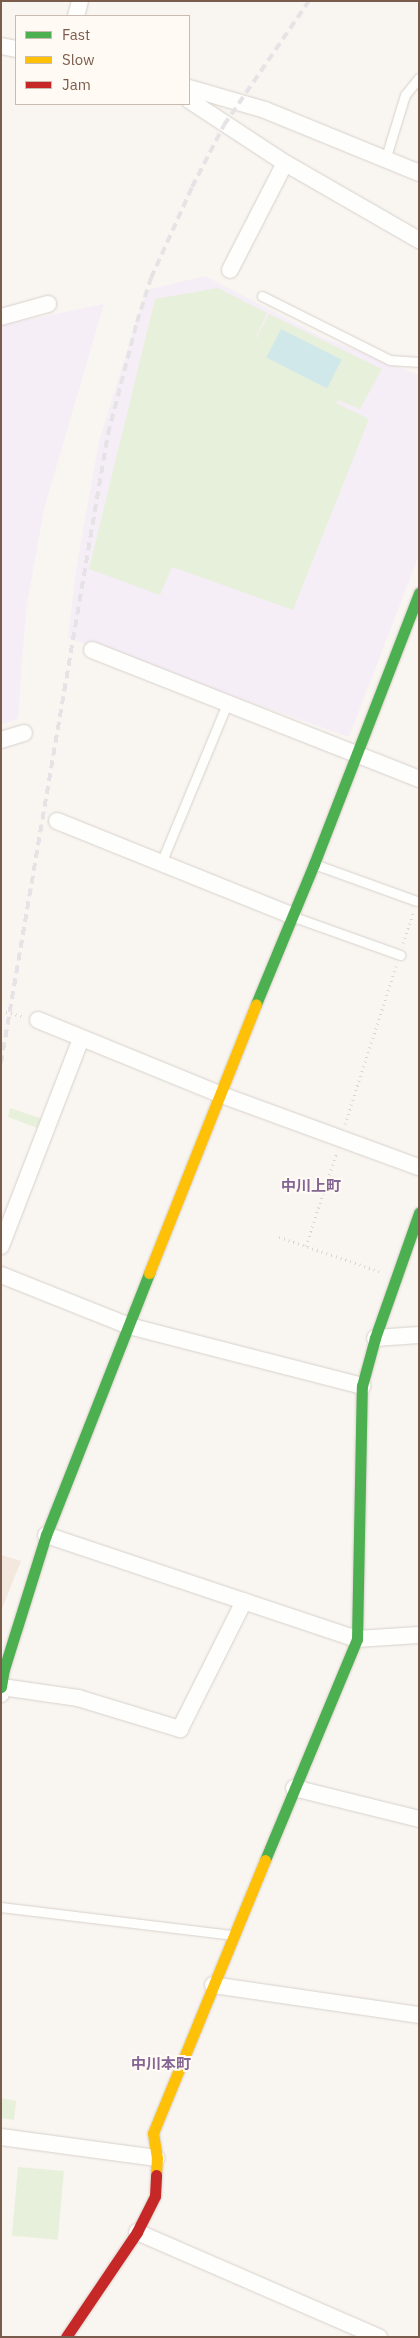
<!DOCTYPE html>
<html>
<head>
<meta charset="utf-8">
<style>
	body { margin:0 }
	#map { position:relative; width:420px; height:2338px; overflow:hidden; background:#f9f5f0; font-family:"IBM Plex Sans","Noto Sans JP",sans-serif }
	div>[style] { position:absolute }
	[style*='--x'] { left:calc(var(--x)*1px); top:calc(var(--y)*1px); width:calc(var(--w)*1px); rotate:calc(var(--a)*1deg) }
	.residential>* { inset:0; background:#f2e8de }
	.education>* { inset:0; background:#f6eef6 }
	.green>* { inset:0; background:#e7f0db; transform-origin:0 0 }
	.water>* { inset:0; background:#d0e8ea; transform-origin:0 0 }
	.path>* { height:3px; margin-top:-1.5px; transform-origin:0; background:repeating-linear-gradient(90deg,#dcd5d0 0 1px,transparent 0 5px) }
	.roads { filter:drop-shadow(0 0 1px #d7d1cb) drop-shadow(0 0 1px #d7d1cb) }
	.lane>* { height:9px; margin:-4.5px; padding:0 4.5px; transform-origin:4.5px; border-radius:4.5px; background:#fefefd }
	.street>* { height:16px; margin:-8px; padding:0 8px; transform-origin:8px; border-radius:8px; background:#fefefd }
	.fast>* { height:11px; margin:-5.5px; padding:0 5.5px; transform-origin:5.5px; border-radius:5.5px; background:#4caf50 }
	.slow>* { height:11px; margin:-5.5px; padding:0 5.5px; transform-origin:5.5px; border-radius:5.5px; background:#ffc107 }
	.jam>* { height:11px; margin:-5.5px; padding:0 5.5px; transform-origin:5.5px; border-radius:5.5px; background:#c62828 }
	.rail>* { height:4px; margin-top:-2px; transform-origin:0; background:repeating-linear-gradient(90deg,#e6e3e7 0 8px,transparent 0 13px) }
	span { translate:-50% -50%; white-space:nowrap; text-align:center; line-height:1.15; -webkit-text-stroke:4px #fffaf3; paint-order:stroke }
	.neighbourhood-label { font-size:15px; color:#846695; font-weight:700 }
	.frame { position:absolute; inset:0; border:2px solid #7a5c4d; pointer-events:none }
	.legend { position:absolute; left:15px; top:15px; width:175px; height:90px; box-sizing:border-box; background:#fffaf3; border:1px solid #cabbb1; margin:0; padding:6px 9px; list-style:none; font-size:15px; color:#7a5c4d }
	.legend li { display:flex; align-items:center; gap:10px; height:25px }
	.legend b { width:25px; border:1px solid #cabbb1 }
</style>
</head>
<body>
<div id="map">
	<div class="residential">
		<i style="clip-path:polygon(1px 1555px,21px 1561px,1px 1611px)"></i>
	</div>
	<div class="education">
		<i style="clip-path:polygon(205px 276px,320px 336px,419px 375px,419px 555px,349px 737px,68px 638px,76px 570px,99px 441px,146px 290px)"></i>
		<i style="clip-path:polygon(104px 304px,44px 509px,26px 610px,18px 719px,1px 724px,1px 325px)"></i>
	</div>
	<div class="green">
		<i style="clip-path:polygon(218px 288px,267px 313px,252px 347px,269px 314px,382px 369px,360px 409px,338px 400px,336px 403px,369px 419px,293px 610px,172px 567px,160px 595px,89px 569px,155px 299px)"></i>
		<i style="clip-path:polygon(10px 1108px,48px 1121px,43px 1130px,8px 1117px)"></i>
		<i style="clip-path:polygon(1px 2098px,16px 2101px,14px 2120px,1px 2118px)"></i>
		<i style="left:18px;top:2167px;width:46px;height:69px;rotate:5deg"></i>
	</div>
	<div class="water">
		<i style="left:281px;top:329px;width:68px;height:32px;rotate:27deg"></i>
	</div>
	<div class="path">
		<i style="--x:403;--y:943;--w:34;--a:-71"></i>
		<i style="--x:1;--y:1011;--w:23;--a:13"></i>
		<i style="--x:345;--y:1124;--w:166;--a:-72.1"></i>
		<i style="--x:279;--y:1237;--w:106;--a:18.8"></i>
		<i style="--x:306;--y:1246;--w:97;--a:-71.9"></i>
	</div>
	<div class="roads">
		<div class="lane">
			<i style="--x:385;--y:160;--w:68;--a:-72.9"></i>
			<i style="--x:405;--y:95;--w:22;--a:-51"></i>
			<i style="--x:262;--y:296;--w:143;--a:26.6"></i>
			<i style="--x:390;--y:360;--w:29;--a:4"></i>
			<i style="--x:161;--y:863;--w:172;--a:-67.5"></i>
			<i style="--x:314;--y:864;--w:109;--a:19.8"></i>
			<i style="--x:294;--y:917;--w:113;--a:19.7"></i>
			<i style="--x:1;--y:1907;--w:234;--a:6.9"></i>
		</div>
		<div class="street">
			<i style="--x:76;--y:16;--w:16;--a:-75"></i>
			<i style="--x:1;--y:46;--w:15;--a:11"></i>
			<i style="--x:189;--y:88;--w:79;--a:16.1"></i>
			<i style="--x:265;--y:110;--w:166;--a:22.2"></i>
			<i style="--x:189;--y:100;--w:115;--a:33.3"></i>
			<i style="--x:285;--y:163;--w:155;--a:29.9"></i>
			<i style="--x:230;--y:270;--w:120;--a:-62.8"></i>
			<i style="--x:1;--y:317;--w:49;--a:-15.5"></i>
			<i style="--x:92;--y:650;--w:352;--a:21.5"></i>
			<i style="--x:1;--y:740;--w:24;--a:-17"></i>
			<i style="--x:57;--y:821;--w:254;--a:21.9"></i>
			<i style="--x:38;--y:1020;--w:196;--a:22.2"></i>
			<i style="--x:219;--y:1094;--w:213;--a:20.1"></i>
			<i style="--x:1;--y:1246;--w:222;--a:-68.9"></i>
			<i style="--x:1;--y:1275;--w:138;--a:21.7"></i>
			<i style="--x:129;--y:1326;--w:241;--a:14.4"></i>
			<i style="--x:375;--y:1338;--w:44;--a:-3.9"></i>
			<i style="--x:46;--y:1535;--w:328;--a:18.5"></i>
			<i style="--x:357;--y:1639;--w:62;--a:-3.7"></i>
			<i style="--x:1;--y:1694;--w:7;--a:-82"></i>
			<i style="--x:2;--y:1687;--w:77;--a:8.2"></i>
			<i style="--x:78;--y:1698;--w:107;--a:16.9"></i>
			<i style="--x:180;--y:1729;--w:143;--a:-63.4"></i>
			<i style="--x:294;--y:1788;--w:129;--a:13.9"></i>
			<i style="--x:213;--y:1985;--w:208;--a:8.3"></i>
			<i style="--x:1;--y:2137;--w:157;--a:7.7"></i>
			<i style="--x:137;--y:2232;--w:264;--a:23.5"></i>
		</div>
		<div class="fast">
			<i style="--x:256;--y:1004;--w:152;--a:-67.5"></i>
			<i style="--x:314;--y:864;--w:291;--a:-68.8"></i>
			<i style="--x:1;--y:1687;--w:18;--a:-81"></i>
			<i style="--x:4;--y:1669;--w:140;--a:-72.6"></i>
			<i style="--x:46;--y:1535;--w:282;--a:-68.5"></i>
			<i style="--x:265;--y:1860;--w:239;--a:-67.4"></i>
			<i style="--x:357;--y:1639;--w:253;--a:-88.9"></i>
			<i style="--x:362;--y:1386;--w:50;--a:-74.8"></i>
			<i style="--x:375;--y:1338;--w:133;--a:-70.6"></i>
		</div>
		<div class="slow">
			<i style="--x:149;--y:1273;--w:289;--a:-68.3"></i>
			<i style="--x:156;--y:2175;--w:17;--a:-87"></i>
			<i style="--x:157;--y:2158;--w:25;--a:-99"></i>
			<i style="--x:153;--y:2133;--w:295;--a:-67.7"></i>
		</div>
		<div class="jam">
			<i style="--x:66;--y:2337;--w:127;--a:-55.9"></i>
			<i style="--x:137;--y:2232;--w:40;--a:-63.4"></i>
			<i style="--x:155;--y:2196;--w:21;--a:-87"></i>
		</div>
	</div>
	<div class="rail">
		<i style="--x:1;--y:1063;--w:638;--a:-80.35"></i>
		<i style="--x:108;--y:434;--w:116;--a:-75.5"></i>
		<i style="--x:137;--y:322;--w:46;--a:-72.3"></i>
		<i style="--x:151;--y:278;--w:100;--a:-65.7"></i>
		<i style="--x:192;--y:187;--w:70;--a:-62.7"></i>
		<i style="--x:224;--y:125;--w:150;--a:-55.6"></i>
	</div>
	<div class="neighbourhood-label">
		<span style="left:311px;top:1186px">中川上町</span>
		<span style="left:161px;top:2064px">中川本町</span>
	</div>
	<div class="frame"></div>
	<ul class="legend">
	<li><b style="height:6px;background:#4caf50"></b>Fast</li>
	<li><b style="height:6px;background:#ffc107"></b>Slow</li>
	<li><b style="height:6px;background:#c62828"></b>Jam</li>
	</ul>
</div>
</body>
</html>
